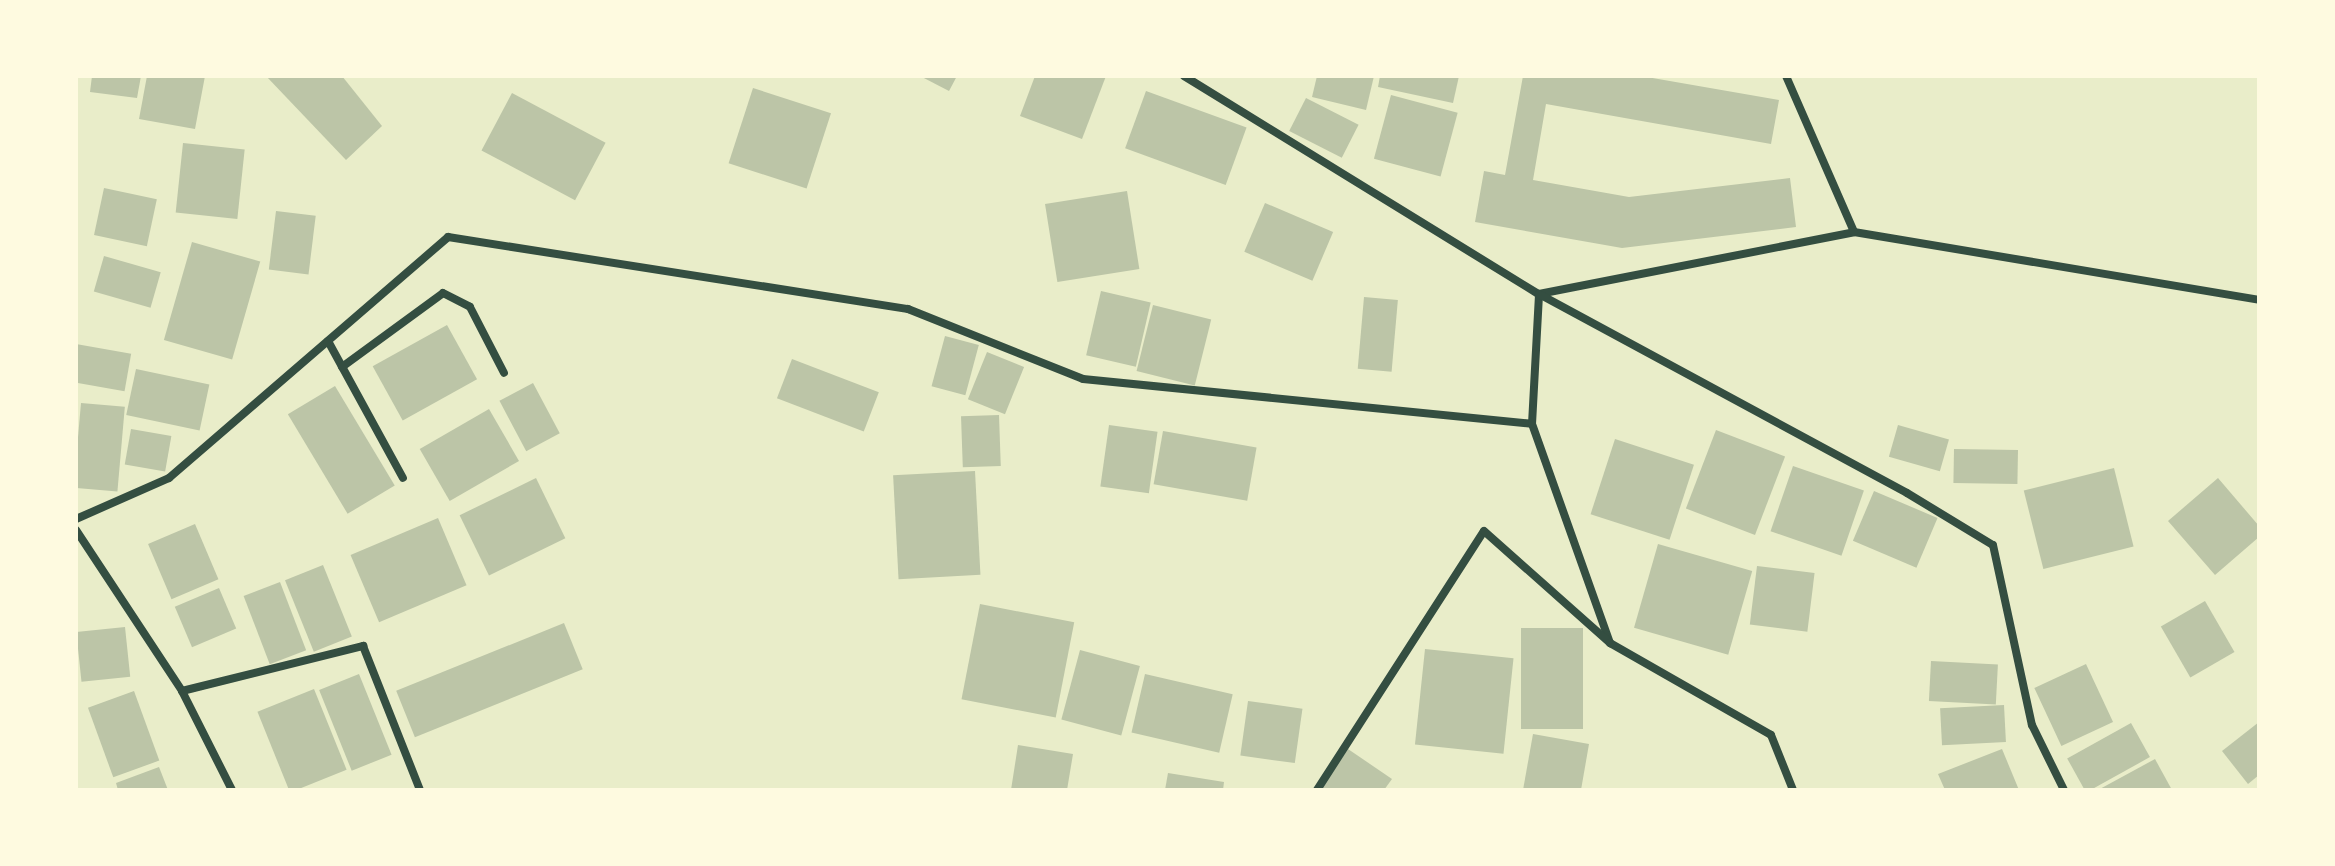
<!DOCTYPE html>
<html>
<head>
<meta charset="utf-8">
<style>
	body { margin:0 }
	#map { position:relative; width:2335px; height:866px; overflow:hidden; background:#e9edc9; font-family:"Times New Roman",serif }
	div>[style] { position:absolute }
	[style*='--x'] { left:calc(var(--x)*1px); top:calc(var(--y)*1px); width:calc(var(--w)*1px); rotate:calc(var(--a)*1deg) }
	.building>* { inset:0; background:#bcc5a7; transform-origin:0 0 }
	.minor>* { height:8px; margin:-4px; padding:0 4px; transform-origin:4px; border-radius:4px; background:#344e41 }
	span { translate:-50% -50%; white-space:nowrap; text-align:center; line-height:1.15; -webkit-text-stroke:8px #fefae0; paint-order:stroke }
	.frame { position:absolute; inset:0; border:78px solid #fefae0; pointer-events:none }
</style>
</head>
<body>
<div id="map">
	<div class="building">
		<i style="clip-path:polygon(92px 76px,141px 76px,137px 98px,90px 92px)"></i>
		<i style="clip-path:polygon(147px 76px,205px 76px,195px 129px,139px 119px)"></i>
		<i style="clip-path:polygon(266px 76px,342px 76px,382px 126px,346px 160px)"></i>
		<i style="clip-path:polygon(920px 76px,957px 76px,949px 91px)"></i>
		<i style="clip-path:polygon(1035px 76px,1106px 76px,1082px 139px,1020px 116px)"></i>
		<i style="clip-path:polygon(1317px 76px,1374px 76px,1366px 110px,1312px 97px)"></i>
		<i style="clip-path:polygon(1380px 76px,1459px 76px,1453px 103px,1378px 87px)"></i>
		<i style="clip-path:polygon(1523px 76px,1641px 76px,1779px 100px,1771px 144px,1546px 104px,1533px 180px,1629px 197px,1790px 178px,1796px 227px,1622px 248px,1475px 222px,1484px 171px,1505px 175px)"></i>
		<i style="left:753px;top:88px;width:82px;height:79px;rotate:18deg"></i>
		<i style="left:1146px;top:91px;width:107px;height:61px;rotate:20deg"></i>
		<i style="left:512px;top:93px;width:106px;height:65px;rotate:28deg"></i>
		<i style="left:1391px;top:95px;width:69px;height:66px;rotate:15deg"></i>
		<i style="left:1306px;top:98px;width:59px;height:37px;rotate:27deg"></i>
		<i style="left:183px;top:143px;width:62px;height:70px;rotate:6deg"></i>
		<i style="left:104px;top:188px;width:54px;height:48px;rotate:12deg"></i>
		<i style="left:1127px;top:191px;width:79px;height:83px;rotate:81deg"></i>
		<i style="left:1265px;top:203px;width:74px;height:53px;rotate:23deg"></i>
		<i style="left:276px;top:211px;width:40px;height:59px;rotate:7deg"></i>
		<i style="left:192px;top:242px;width:71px;height:102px;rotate:16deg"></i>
		<i style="left:104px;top:256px;width:59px;height:37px;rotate:16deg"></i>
		<i style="left:1101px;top:291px;width:51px;height:66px;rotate:13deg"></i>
		<i style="left:1364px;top:297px;width:34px;height:72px;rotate:5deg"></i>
		<i style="left:1153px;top:305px;width:60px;height:68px;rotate:14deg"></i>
		<i style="left:447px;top:325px;width:62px;height:85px;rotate:61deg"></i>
		<i style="left:945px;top:336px;width:35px;height:52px;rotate:15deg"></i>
		<i style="left:76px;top:344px;width:56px;height:38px;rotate:10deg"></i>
		<i style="left:987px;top:352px;width:40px;height:51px;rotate:22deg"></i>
		<i style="left:792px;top:359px;width:93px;height:42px;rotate:21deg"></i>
		<i style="left:136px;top:369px;width:75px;height:47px;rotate:12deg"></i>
		<i style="left:533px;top:383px;width:57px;height:38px;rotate:62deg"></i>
		<i style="left:335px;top:386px;width:116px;height:55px;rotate:59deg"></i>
		<i style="left:81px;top:403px;width:44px;height:85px;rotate:5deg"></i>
		<i style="left:489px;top:409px;width:60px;height:80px;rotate:60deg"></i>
		<i style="left:999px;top:415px;width:51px;height:38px;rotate:88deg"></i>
		<i style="left:1109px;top:425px;width:49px;height:62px;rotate:8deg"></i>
		<i style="left:1898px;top:425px;width:53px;height:33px;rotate:16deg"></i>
		<i style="left:131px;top:429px;width:41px;height:36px;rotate:10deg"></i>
		<i style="left:1716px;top:430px;width:74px;height:84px;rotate:21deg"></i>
		<i style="left:1163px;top:431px;width:95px;height:54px;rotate:10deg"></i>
		<i style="left:1615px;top:439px;width:83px;height:79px;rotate:18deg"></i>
		<i style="left:1954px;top:449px;width:64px;height:34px;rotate:1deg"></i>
		<i style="left:1793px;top:466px;width:75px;height:69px;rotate:19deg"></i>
		<i style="left:2114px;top:468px;width:81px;height:93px;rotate:76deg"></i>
		<i style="left:975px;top:471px;width:104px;height:82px;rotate:87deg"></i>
		<i style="left:536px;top:478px;width:67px;height:85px;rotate:64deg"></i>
		<i style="clip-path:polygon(2218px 478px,2259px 526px,2259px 537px,2215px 575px,2168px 521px)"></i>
		<i style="left:1874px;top:491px;width:69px;height:54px;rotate:23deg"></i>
		<i style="left:438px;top:518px;width:73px;height:95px;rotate:67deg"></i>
		<i style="left:195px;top:524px;width:60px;height:51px;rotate:67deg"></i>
		<i style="left:1658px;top:544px;width:98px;height:87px;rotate:16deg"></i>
		<i style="left:323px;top:565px;width:77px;height:41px;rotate:68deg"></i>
		<i style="left:1757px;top:566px;width:58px;height:59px;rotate:7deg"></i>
		<i style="left:280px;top:582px;width:73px;height:39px;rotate:69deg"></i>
		<i style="left:219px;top:588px;width:44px;height:48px;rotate:67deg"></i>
		<i style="left:2205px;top:601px;width:59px;height:51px;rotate:60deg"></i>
		<i style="left:980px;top:604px;width:96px;height:97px;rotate:11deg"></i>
		<i style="left:564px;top:623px;width:50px;height:181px;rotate:68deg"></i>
		<i style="left:125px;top:627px;width:50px;height:49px;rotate:84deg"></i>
		<i style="left:1521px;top:628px;width:62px;height:101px"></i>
		<i style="left:1425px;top:649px;width:89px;height:96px;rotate:6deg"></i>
		<i style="left:1080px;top:650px;width:62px;height:72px;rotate:15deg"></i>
		<i style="left:1931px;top:661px;width:67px;height:40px;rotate:3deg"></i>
		<i style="left:2086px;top:664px;width:64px;height:57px;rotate:65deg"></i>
		<i style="left:359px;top:674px;width:87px;height:43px;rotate:68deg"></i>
		<i style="left:1145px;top:674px;width:90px;height:60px;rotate:13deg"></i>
		<i style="left:314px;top:689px;width:87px;height:61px;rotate:68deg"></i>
		<i style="left:134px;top:691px;width:74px;height:49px;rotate:70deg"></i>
		<i style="left:1248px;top:701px;width:55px;height:55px;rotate:8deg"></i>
		<i style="left:2004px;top:705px;width:37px;height:64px;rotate:87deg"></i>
		<i style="clip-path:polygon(2259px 722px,2259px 775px,2248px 784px,2222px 751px)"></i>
		<i style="left:2131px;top:723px;width:39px;height:73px;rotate:61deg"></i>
		<i style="clip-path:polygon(1533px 734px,1589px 744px,1581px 790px,1523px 790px)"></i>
		<i style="clip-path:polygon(1018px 745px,1073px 754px,1067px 790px,1011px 790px)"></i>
		<i style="clip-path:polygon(1348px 749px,1392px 779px,1384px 790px,1320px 790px)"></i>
		<i style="clip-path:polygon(2002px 749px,2019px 790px,1945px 790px,1938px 774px)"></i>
		<i style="clip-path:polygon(2155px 759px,2172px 790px,2098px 790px)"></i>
		<i style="clip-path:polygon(159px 767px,168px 790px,118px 790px,116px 783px)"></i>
		<i style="clip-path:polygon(1168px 773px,1224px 782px,1223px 790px,1165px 790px)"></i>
	</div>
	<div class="minor">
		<i style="--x:1184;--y:76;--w:417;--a:31.6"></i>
		<i style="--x:1539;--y:294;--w:321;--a:-11.1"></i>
		<i style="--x:1854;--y:232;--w:411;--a:9.5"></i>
		<i style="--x:1786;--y:76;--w:170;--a:66.4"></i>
		<i style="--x:328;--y:341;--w:156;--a:61.3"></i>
		<i style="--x:342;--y:367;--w:125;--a:-36.2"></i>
		<i style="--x:443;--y:293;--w:30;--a:27"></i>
		<i style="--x:470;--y:307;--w:74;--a:62.7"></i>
		<i style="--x:76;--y:519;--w:102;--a:-23.8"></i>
		<i style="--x:169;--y:478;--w:369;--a:-40.8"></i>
		<i style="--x:448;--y:237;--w:466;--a:8.9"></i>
		<i style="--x:908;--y:309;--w:188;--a:21.8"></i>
		<i style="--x:1083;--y:379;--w:451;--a:5.7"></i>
		<i style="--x:76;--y:530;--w:193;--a:56.6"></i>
		<i style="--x:182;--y:691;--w:111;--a:63.2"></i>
		<i style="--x:1610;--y:643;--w:232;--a:-109.6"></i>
		<i style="--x:1532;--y:424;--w:130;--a:-86.9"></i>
		<i style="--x:1539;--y:294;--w:418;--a:28.4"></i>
		<i style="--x:1907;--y:493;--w:100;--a:31.2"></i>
		<i style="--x:1993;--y:545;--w:184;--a:77.8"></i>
		<i style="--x:2032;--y:725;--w:72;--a:63.8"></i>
		<i style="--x:182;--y:691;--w:187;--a:-14"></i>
		<i style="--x:363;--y:646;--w:155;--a:68.4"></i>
		<i style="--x:1317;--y:790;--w:308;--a:-57.2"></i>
		<i style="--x:1484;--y:531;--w:169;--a:41.6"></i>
		<i style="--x:1610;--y:643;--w:185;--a:29.7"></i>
		<i style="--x:1771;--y:735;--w:59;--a:68.2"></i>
	</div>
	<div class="frame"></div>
</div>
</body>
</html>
